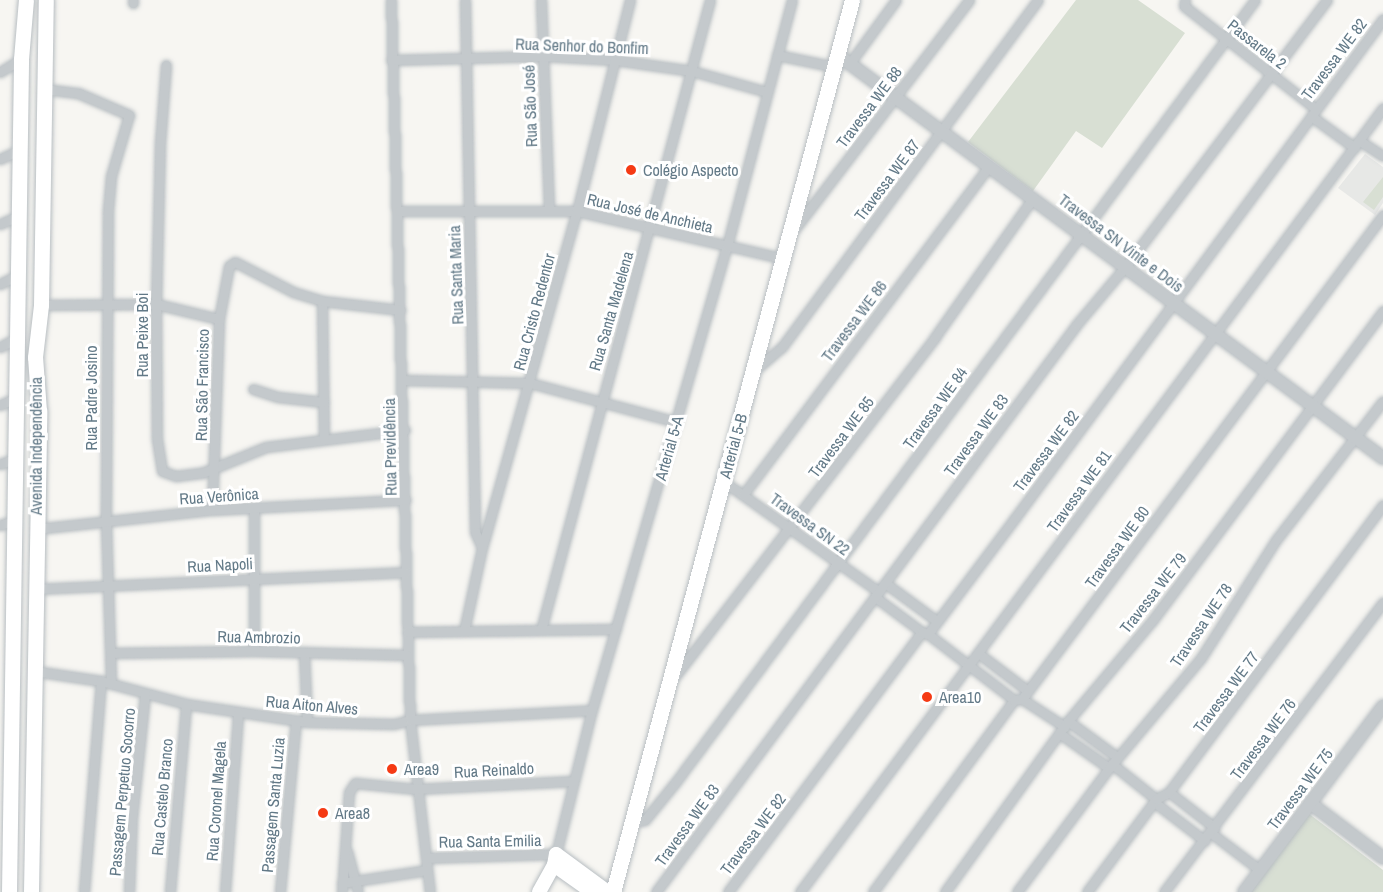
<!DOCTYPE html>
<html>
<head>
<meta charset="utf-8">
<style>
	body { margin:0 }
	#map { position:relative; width:1383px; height:892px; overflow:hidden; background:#f7f6f2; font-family:"Archivo Narrow",sans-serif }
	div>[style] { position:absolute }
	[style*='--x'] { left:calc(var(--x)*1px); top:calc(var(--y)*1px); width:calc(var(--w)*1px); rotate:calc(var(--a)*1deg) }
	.built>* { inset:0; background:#e7e8e6 }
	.green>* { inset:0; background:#d8dfd3 }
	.roads { filter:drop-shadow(0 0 2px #b8bec2) drop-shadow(0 0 2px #b8bec2) }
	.minor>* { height:9px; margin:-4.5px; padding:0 4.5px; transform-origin:4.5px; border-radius:4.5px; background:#c4c9cc }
	.tertiary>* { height:12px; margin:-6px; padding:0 6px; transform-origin:6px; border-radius:6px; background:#c4c9cc }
	.secondary>* { height:14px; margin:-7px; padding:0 7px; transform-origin:7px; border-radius:7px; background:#fff }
	.primary>* { height:15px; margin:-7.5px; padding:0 7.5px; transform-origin:7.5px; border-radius:7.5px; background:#fff }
	.dots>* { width:16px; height:16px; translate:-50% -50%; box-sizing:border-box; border:3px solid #fff; border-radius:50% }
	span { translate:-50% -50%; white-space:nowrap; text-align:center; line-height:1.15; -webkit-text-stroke:6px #fff; paint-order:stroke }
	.street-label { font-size:16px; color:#627987 }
	.poi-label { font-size:16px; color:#627987 }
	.left { translate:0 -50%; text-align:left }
</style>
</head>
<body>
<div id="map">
	<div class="built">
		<i style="clip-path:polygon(1365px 154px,1383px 167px,1383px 203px,1375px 215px,1338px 188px)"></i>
	</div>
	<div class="green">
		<i style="clip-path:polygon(1076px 0,1138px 0,1185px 33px,1102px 148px,1076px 131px,1033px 191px,968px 142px)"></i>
		<i style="clip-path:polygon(1383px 177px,1383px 197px,1374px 210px,1363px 202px)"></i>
		<i style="clip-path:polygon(1308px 813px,1383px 870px,1383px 892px,1250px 892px)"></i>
	</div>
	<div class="roads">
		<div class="minor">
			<i style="--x:133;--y:0;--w:3;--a:90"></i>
			<i style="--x:391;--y:0;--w:720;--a:88.49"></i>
			<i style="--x:410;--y:720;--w:173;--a:83.4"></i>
			<i style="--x:465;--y:0;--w:532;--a:88.92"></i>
			<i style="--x:475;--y:532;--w:17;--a:66"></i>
			<i style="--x:541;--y:0;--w:210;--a:87.8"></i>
			<i style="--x:1185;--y:0;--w:6;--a:99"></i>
			<i style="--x:1184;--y:6;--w:167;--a:38"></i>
			<i style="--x:777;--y:55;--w:59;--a:11.7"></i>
			<i style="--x:391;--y:60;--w:152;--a:-1.5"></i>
			<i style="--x:543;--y:56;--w:72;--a:3.2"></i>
			<i style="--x:615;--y:60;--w:78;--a:8.1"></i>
			<i style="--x:692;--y:71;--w:78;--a:15.6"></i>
			<i style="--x:850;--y:63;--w:78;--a:-53.9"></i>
			<i style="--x:166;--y:65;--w:78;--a:94.4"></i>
			<i style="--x:160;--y:143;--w:161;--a:91.4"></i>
			<i style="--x:156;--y:304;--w:135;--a:89.6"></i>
			<i style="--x:157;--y:439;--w:32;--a:81"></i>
			<i style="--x:162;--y:471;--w:15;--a:20"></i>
			<i style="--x:176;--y:476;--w:26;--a:-7"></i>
			<i style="--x:202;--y:473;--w:69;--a:-22.1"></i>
			<i style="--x:266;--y:447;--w:140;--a:-7"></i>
			<i style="--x:0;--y:72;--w:25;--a:-32"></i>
			<i style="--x:44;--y:89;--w:34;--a:7"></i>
			<i style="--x:78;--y:93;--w:56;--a:23.3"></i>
			<i style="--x:129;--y:115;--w:64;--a:106.4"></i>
			<i style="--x:111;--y:176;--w:37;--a:95"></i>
			<i style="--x:108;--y:213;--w:309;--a:90.4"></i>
			<i style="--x:106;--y:522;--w:162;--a:88.2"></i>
			<i style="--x:1311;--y:116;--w:54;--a:36"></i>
			<i style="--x:1360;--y:141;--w:27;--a:33"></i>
			<i style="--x:0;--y:159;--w:23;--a:-25"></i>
			<i style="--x:399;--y:211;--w:178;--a:0"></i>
			<i style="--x:577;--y:211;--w:213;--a:13"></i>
			<i style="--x:0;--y:224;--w:24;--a:-24"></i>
			<i style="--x:794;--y:230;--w:289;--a:-52.7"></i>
			<i style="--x:0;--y:284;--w:20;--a:-27"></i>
			<i style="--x:322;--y:301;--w:138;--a:89.2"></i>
			<i style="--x:41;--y:305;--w:115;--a:-0.5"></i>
			<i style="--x:156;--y:304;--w:65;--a:13.4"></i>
			<i style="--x:0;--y:347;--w:19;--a:-28"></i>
			<i style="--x:753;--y:372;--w:38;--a:-41"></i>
			<i style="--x:782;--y:347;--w:431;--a:-53.6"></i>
			<i style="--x:403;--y:380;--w:127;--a:1.4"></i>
			<i style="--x:530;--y:383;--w:152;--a:14.9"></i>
			<i style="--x:253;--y:389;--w:26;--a:18"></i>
			<i style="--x:278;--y:397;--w:46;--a:6.2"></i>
			<i style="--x:0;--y:405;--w:20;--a:-24"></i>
			<i style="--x:0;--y:464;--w:18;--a:-19"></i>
			<i style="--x:723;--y:481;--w:191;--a:35.4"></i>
			<i style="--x:743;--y:495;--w:411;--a:-53.2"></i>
			<i style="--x:254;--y:508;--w:143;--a:90"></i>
			<i style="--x:212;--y:510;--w:191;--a:-87.9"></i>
			<i style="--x:219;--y:319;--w:54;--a:-79.3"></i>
			<i style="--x:229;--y:266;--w:7;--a:-34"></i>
			<i style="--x:235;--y:262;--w:65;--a:27.3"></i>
			<i style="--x:293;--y:292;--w:30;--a:17"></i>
			<i style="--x:322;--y:301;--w:79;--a:6.6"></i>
			<i style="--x:0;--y:525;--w:17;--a:-17"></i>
			<i style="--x:36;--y:529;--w:177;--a:-6.2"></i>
			<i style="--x:212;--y:510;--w:194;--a:-3"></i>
			<i style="--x:885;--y:583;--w:64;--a:36.2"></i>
			<i style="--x:35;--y:589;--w:371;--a:-2.6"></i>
			<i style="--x:875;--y:597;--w:59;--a:36.7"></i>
			<i style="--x:541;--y:630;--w:652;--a:-74.98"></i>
			<i style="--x:464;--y:631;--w:85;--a:-77.8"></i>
			<i style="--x:482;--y:548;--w:350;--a:-74.3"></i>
			<i style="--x:577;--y:211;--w:218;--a:-75.9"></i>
			<i style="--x:407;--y:632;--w:209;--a:-0.8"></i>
			<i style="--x:928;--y:634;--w:108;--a:37.5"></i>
			<i style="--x:304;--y:652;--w:70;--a:87.5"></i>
			<i style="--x:111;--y:653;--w:143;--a:-0.8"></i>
			<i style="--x:254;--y:651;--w:153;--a:1.5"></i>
			<i style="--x:978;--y:653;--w:63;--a:37.2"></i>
			<i style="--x:34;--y:671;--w:68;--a:8.5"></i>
			<i style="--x:101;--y:681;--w:88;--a:15.1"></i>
			<i style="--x:186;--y:704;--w:122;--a:8.5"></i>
			<i style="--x:307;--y:722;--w:87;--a:1.3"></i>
			<i style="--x:394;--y:724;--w:16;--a:-14"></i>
			<i style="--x:410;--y:720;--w:182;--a:-3.1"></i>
			<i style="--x:673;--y:679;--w:431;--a:-52.5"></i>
			<i style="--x:935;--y:337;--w:170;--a:-54.8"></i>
			<i style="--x:1022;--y:699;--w:51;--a:33.1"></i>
			<i style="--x:1068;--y:721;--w:61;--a:36.3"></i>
			<i style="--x:1059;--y:733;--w:61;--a:35"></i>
			<i style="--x:1112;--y:764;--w:56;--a:38.5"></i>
			<i style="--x:1169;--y:792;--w:58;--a:38"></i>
			<i style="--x:1154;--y:802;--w:64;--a:37.4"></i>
			<i style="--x:632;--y:822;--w:13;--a:-9"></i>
			<i style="--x:645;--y:820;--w:48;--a:-51"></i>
			<i style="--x:675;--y:783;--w:974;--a:-53.47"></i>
			<i style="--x:1211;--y:833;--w:61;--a:37.1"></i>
			<i style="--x:347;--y:851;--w:42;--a:75"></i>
			<i style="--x:426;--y:858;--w:130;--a:-1.8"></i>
			<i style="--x:556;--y:854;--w:148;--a:-76"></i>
			<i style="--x:592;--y:710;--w:483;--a:-73.8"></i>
			<i style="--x:727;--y:246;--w:254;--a:-75.2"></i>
			<i style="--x:342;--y:883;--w:86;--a:-8.7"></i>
			<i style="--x:84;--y:892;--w:212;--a:-85.4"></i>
			<i style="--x:129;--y:892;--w:74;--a:-87.7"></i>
			<i style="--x:132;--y:818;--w:125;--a:-84"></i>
			<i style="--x:170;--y:892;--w:189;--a:-85.1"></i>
			<i style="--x:225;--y:892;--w:179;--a:-85.8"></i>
			<i style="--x:280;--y:892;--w:172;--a:-84.7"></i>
			<i style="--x:342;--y:892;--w:100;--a:-86"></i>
			<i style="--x:349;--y:792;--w:11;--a:-56"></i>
			<i style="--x:355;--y:783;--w:61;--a:5.6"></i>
			<i style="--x:416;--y:789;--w:158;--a:-2.9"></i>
			<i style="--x:656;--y:892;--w:707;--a:-53.45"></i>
			<i style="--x:1077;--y:324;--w:75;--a:-49.9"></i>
			<i style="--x:1125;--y:267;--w:335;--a:-52.9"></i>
			<i style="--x:728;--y:892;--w:324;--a:-53.3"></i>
			<i style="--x:922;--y:632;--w:6;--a:18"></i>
			<i style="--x:928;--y:634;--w:145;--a:-53.1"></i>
			<i style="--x:1015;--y:518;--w:620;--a:-53.59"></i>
			<i style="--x:800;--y:892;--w:977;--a:-53.36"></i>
			<i style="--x:873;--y:892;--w:238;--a:-53.7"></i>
			<i style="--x:1014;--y:700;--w:8;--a:-7"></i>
			<i style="--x:1022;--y:699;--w:604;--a:-53.28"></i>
			<i style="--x:945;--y:892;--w:211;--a:-54.3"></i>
			<i style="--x:1068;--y:721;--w:131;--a:-50"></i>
			<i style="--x:1152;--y:621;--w:387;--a:-53.3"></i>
			<i style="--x:1017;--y:892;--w:154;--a:-53.4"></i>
			<i style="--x:1109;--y:768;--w:143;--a:-50.1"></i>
			<i style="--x:1201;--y:658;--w:140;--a:-57.6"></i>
			<i style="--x:1276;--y:540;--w:175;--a:-52.4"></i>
			<i style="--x:1087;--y:892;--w:116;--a:-53.4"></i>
			<i style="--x:1156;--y:799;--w:15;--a:-28"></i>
			<i style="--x:1169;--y:792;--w:358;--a:-53.3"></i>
			<i style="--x:1164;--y:892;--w:363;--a:-52.9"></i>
		</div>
		<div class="tertiary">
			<i style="--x:838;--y:55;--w:678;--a:36.48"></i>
			<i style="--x:1310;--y:803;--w:91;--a:37"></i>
			<i style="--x:1244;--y:892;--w:232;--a:-53.2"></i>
		</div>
		<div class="secondary">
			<i style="--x:554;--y:865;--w:47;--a:35.4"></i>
			<i style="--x:539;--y:892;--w:31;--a:-61"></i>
			<i style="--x:554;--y:865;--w:11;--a:-80"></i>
			<i style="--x:556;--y:854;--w:64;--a:36.2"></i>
		</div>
		<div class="primary">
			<i style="--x:9;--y:892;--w:833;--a:-89.17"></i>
			<i style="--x:21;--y:59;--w:59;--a:-85.2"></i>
			<i style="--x:31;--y:892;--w:481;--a:-89"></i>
			<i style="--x:39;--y:411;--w:54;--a:-94.2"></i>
			<i style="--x:35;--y:357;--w:52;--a:-83.4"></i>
			<i style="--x:41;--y:305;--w:305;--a:-89.1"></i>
			<i style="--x:613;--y:892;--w:923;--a:-75"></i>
		</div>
	</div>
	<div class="dots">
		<i style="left:631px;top:170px;background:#f53a14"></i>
		<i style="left:927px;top:697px;background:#f53a14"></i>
		<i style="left:392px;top:769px;background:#f53a14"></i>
		<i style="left:323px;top:813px;background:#f53a14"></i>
	</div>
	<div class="street-label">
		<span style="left:1257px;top:44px;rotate:38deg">Passarela 2</span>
		<span style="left:582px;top:46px;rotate:2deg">Rua Senhor do Bonfim</span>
		<span style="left:1334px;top:59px;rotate:-53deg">Travessa WE 82</span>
		<span style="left:530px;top:106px;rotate:-92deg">Rua São José</span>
		<span style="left:869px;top:107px;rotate:-53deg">Travessa WE 88</span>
		<span style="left:887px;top:180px;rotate:-53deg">Travessa WE 87</span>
		<span style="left:650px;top:213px;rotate:13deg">Rua José de Anchieta</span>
		<span style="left:1121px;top:243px;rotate:37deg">Travessa SN Vinte e Dois</span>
		<span style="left:456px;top:275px;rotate:-92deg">Rua Santa Maria</span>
		<span style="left:611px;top:311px;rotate:-74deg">Rua Santa Madelena</span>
		<span style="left:534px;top:312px;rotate:-75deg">Rua Cristo Redentor</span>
		<span style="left:854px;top:321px;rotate:-53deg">Travessa WE 86</span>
		<span style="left:142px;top:335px;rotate:-90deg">Rua Peixe Boi</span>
		<span style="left:202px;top:385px;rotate:-89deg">Rua São Francisco</span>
		<span style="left:91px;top:398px;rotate:-90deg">Rua Padre Josino</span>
		<span style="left:935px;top:408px;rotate:-54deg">Travessa WE 84</span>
		<span style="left:976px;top:435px;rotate:-54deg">Travessa WE 83</span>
		<span style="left:841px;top:437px;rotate:-53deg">Travessa WE 85</span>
		<span style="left:36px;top:446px;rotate:-90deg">Avenida Independência</span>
		<span style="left:733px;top:446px;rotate:-75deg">Arterial 5-B</span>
		<span style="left:390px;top:447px;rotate:-91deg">Rua Previdência</span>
		<span style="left:669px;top:448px;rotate:-74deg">Arterial 5-A</span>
		<span style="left:1046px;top:451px;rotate:-53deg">Travessa WE 82</span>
		<span style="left:1079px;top:491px;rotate:-54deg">Travessa WE 81</span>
		<span style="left:219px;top:496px;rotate:-4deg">Rua Verônica</span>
		<span style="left:810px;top:524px;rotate:36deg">Travessa SN 22</span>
		<span style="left:1117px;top:547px;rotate:-54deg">Travessa WE 80</span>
		<span style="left:220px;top:565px;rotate:-3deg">Rua Napoli</span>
		<span style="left:1153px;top:593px;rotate:-52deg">Travessa WE 79</span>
		<span style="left:1201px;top:625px;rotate:-56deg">Travessa WE 78</span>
		<span style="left:259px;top:637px;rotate:1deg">Rua Ambrozio</span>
		<span style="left:1226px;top:692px;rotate:-53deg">Travessa WE 77</span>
		<span style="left:312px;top:705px;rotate:5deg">Rua Aiton Alves</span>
		<span style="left:1263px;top:739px;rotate:-53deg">Travessa WE 76</span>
		<span style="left:494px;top:770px;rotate:-3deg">Rua Reinaldo</span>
		<span style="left:1300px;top:789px;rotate:-53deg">Travessa WE 75</span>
		<span style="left:122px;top:792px;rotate:-85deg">Passagem Perpetuo Socorro</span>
		<span style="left:162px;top:797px;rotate:-85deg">Rua Castelo Branco</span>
		<span style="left:216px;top:801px;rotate:-86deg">Rua Coronel Magela</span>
		<span style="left:273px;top:805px;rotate:-85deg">Passagem Santa Luzia</span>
		<span style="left:687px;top:825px;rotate:-54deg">Travessa WE 83</span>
		<span style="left:753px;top:834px;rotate:-53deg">Travessa WE 82</span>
		<span style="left:490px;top:841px;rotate:-1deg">Rua Santa Emilia</span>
	</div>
	<div class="poi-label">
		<span class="left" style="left:643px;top:170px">Colégio Aspecto</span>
		<span class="left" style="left:939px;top:697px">Area10</span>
		<span class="left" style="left:404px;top:769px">Area9</span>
		<span class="left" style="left:335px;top:813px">Area8</span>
	</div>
</div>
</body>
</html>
